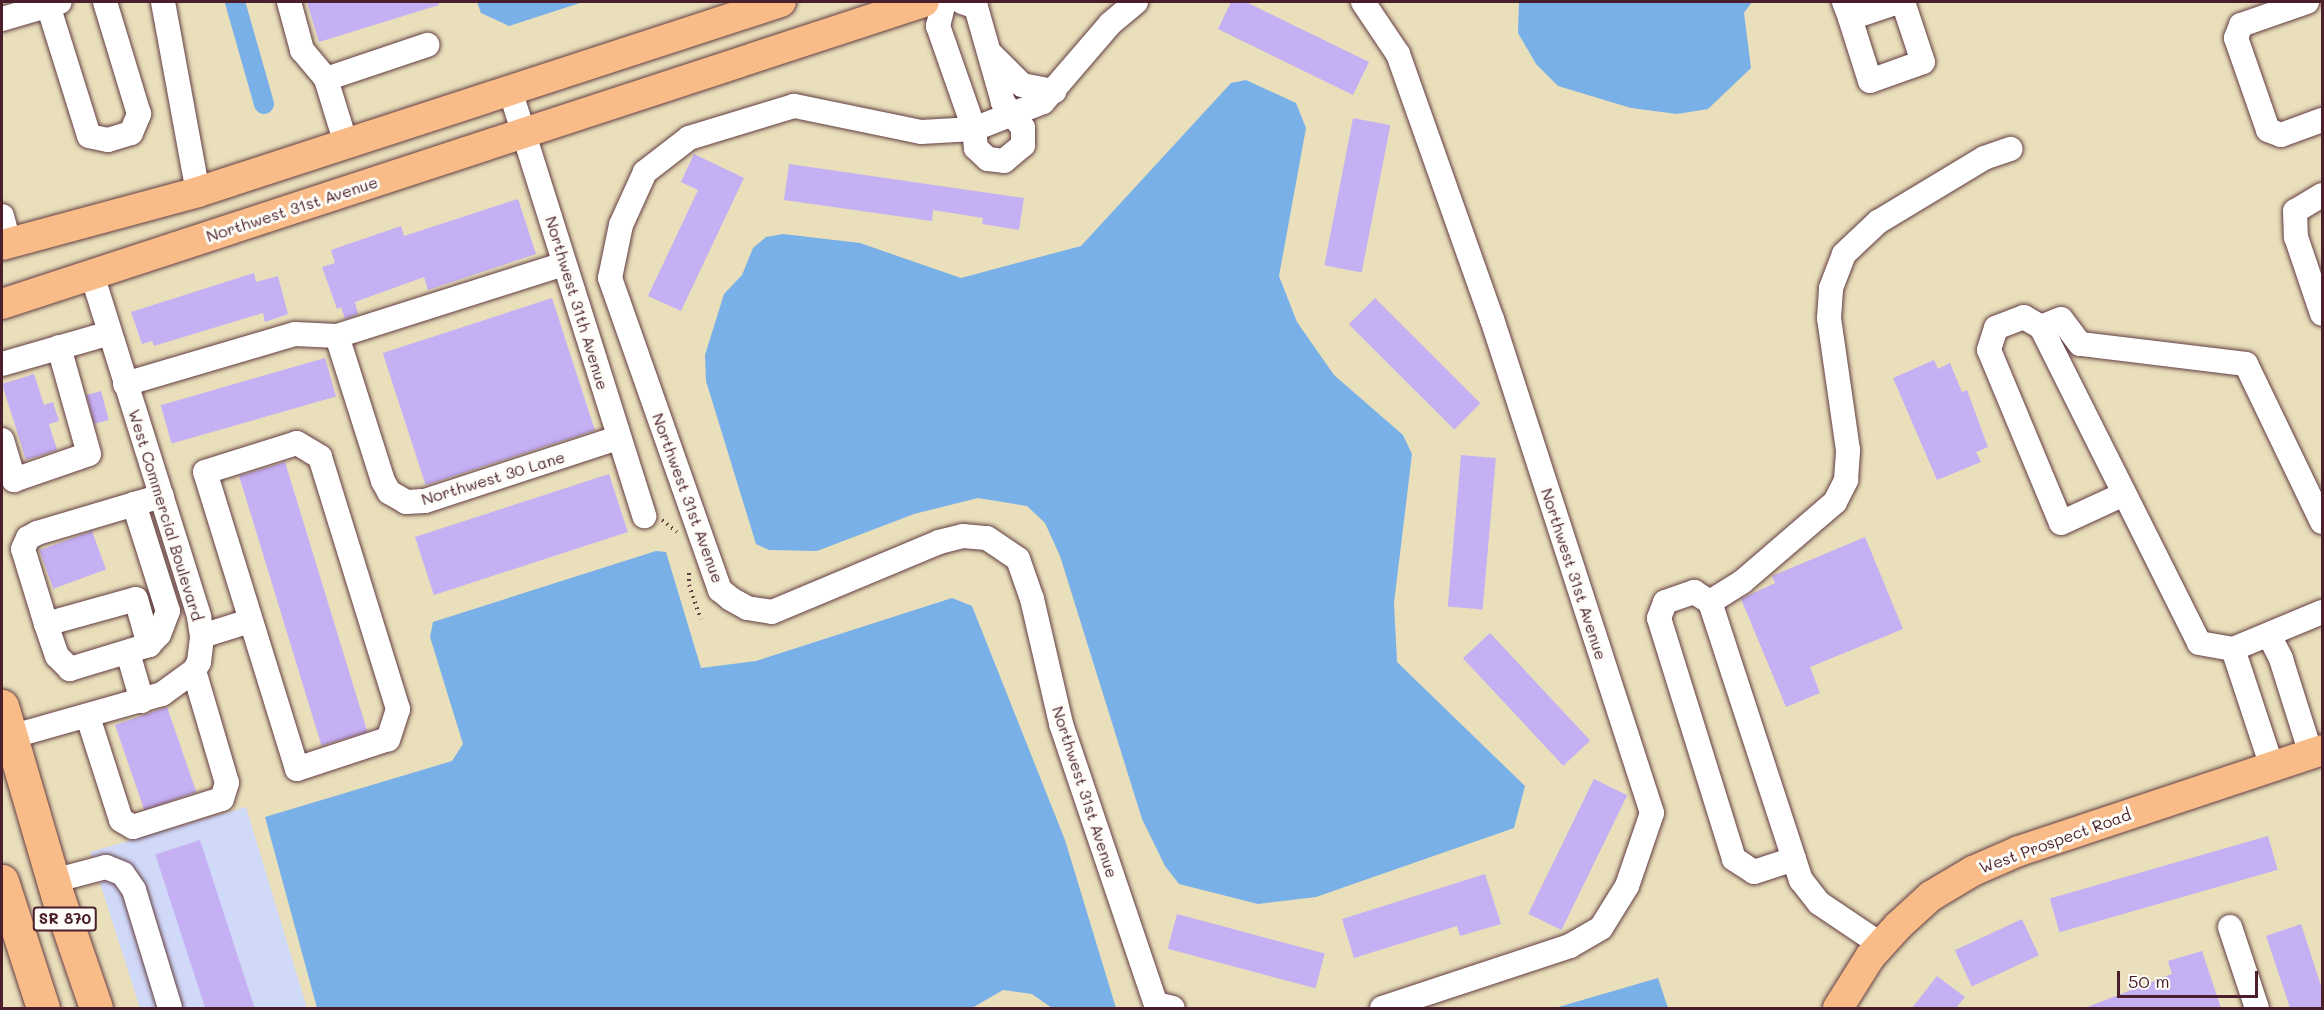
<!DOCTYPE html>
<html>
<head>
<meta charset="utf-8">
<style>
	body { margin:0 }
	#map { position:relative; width:2324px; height:1010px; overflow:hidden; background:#e9dfbb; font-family:Mali,sans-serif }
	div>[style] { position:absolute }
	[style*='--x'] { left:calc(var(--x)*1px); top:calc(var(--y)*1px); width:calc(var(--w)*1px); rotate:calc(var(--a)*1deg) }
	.built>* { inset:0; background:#d1d9f9 }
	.water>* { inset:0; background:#7ab0e8 }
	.canal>* { height:20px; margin:-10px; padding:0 10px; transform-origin:10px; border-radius:10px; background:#7ab0e8 }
	.building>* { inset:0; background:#c5b0f4; transform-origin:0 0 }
	.path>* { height:4px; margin-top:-2px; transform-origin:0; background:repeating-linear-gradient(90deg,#623c41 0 1.5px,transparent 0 6px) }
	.roads { filter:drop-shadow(0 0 2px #623c41) drop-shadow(0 0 2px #623c41) }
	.minor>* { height:24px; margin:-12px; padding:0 12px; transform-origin:12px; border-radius:12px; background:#fff }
	.major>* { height:30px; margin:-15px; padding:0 15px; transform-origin:15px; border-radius:15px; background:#f9bc89 }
	.highway>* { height:33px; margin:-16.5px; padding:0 16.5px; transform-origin:16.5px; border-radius:16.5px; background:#f9bc89 }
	span { translate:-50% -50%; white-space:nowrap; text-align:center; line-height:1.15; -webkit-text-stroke:6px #fdfcf7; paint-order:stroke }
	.shield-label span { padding:2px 4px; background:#fdfcf7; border:2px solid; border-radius:4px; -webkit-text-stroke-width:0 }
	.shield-label { font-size:15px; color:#4a1f2b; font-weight:700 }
	.street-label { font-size:16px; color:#4a1f2b }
	.frame { position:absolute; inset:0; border:3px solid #4a1f2b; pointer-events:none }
	.scale { position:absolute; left:2117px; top:971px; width:141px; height:27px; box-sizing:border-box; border:3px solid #4a1f2b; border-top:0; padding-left:8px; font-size:18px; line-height:21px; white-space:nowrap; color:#4a1f2b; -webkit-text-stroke:4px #fdfcf7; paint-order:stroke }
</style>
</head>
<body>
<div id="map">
	<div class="built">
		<i style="clip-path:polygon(246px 807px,307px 1008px,140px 1008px,90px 852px)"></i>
	</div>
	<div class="water">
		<i style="clip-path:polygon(477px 2px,583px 2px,509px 26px,481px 13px)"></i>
		<i style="clip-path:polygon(1519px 2px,1752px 2px,1744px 13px,1751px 68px,1708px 109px,1677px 114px,1631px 108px,1558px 86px,1536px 64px,1518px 33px)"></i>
		<i style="clip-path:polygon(1246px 80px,1296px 103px,1306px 128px,1279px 276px,1297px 322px,1334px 375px,1403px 435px,1412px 454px,1394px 603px,1397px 662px,1525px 786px,1514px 828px,1316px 897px,1258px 904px,1179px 884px,1165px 866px,1142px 819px,1060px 556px,1045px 523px,1027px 506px,978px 498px,914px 514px,817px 551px,769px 550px,756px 544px,706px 381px,705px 355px,724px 294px,742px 275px,753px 248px,766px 237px,783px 234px,860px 243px,961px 278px,1081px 246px,1231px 83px)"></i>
		<i style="clip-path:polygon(656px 551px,666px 552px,701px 668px,756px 661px,952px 598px,972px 606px,1065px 840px,1116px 1008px,1052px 1008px,1032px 994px,1003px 990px,972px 1008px,317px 1008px,265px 817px,452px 761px,463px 744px,430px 637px,433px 622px)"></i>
		<i style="clip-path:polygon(1658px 978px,1668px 1008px,1555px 1008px)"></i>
	</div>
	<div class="canal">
		<i style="--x:235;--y:2;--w:106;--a:74.1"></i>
	</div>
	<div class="building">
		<i style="clip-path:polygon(307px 2px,438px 2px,439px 5px,319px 42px)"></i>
		<i style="clip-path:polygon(1231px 2px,1246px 2px,1369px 62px,1353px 95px,1218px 29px)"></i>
		<i style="left:1353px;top:118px;width:38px;height:150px;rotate:11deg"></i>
		<i style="clip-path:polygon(694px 154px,744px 178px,681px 311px,648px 296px,698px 190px,681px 182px)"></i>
		<i style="clip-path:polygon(789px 164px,1024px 198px,1019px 230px,982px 224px,983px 218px,933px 210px,932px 221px,784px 200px)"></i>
		<i style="clip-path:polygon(518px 199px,536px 254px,428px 290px,424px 277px,355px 302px,358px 314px,345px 319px,341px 307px,337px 309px,322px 267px,335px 263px,331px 250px,401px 226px,404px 236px)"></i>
		<i style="clip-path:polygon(254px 273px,256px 282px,278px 276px,288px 314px,265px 322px,263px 313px,154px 346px,152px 341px,142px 344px,131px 312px)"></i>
		<i style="left:552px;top:298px;width:139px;height:178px;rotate:72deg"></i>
		<i style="left:1375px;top:298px;width:149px;height:37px;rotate:45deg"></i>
		<i style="left:325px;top:358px;width:40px;height:171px;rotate:74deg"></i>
		<i style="clip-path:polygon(1934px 360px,1938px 369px,1950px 363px,1962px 392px,1967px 390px,1988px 447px,1976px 452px,1981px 462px,1937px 480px,1893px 378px)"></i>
		<i style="clip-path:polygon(34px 374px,44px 405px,53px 402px,59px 421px,49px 424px,57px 450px,26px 460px,2px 384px)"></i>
		<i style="left:101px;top:391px;width:30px;height:15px;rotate:75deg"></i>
		<i style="left:1461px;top:455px;width:35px;height:152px;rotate:5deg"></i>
		<i style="left:285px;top:462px;width:282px;height:48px;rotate:73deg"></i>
		<i style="left:609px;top:474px;width:61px;height:204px;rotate:72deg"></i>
		<i style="left:92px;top:531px;width:41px;height:56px;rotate:70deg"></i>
		<i style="clip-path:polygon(1865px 537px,1903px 629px,1810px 667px,1820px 693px,1786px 707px,1741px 599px,1775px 583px,1772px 576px)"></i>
		<i style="left:1490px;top:633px;width:147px;height:37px;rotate:47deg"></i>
		<i style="left:167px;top:707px;width:90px;height:55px;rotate:71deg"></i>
		<i style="left:1594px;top:779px;width:37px;height:150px;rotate:26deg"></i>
		<i style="left:2268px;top:836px;width:35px;height:227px;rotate:74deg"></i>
		<i style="left:200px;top:840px;width:176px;height:47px;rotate:72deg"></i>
		<i style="clip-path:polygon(1485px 874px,1501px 924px,1460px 936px,1457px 926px,1354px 958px,1342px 919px)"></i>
		<i style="left:1177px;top:914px;width:153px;height:36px;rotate:15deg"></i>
		<i style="left:2022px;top:919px;width:40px;height:74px;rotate:65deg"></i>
		<i style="clip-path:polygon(2301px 924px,2322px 989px,2322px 1008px,2290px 1008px,2266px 936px)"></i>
		<i style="clip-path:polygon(2202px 951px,2221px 1008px,2085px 1008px,2172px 974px,2168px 961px)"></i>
		<i style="clip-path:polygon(1937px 976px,1965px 997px,1956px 1008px,1912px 1008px)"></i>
	</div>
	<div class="path">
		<i style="--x:662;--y:520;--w:19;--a:39"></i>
		<i style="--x:689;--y:573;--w:12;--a:90"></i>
		<i style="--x:689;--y:585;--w:36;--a:71"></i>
	</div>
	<div class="roads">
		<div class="minor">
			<i style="--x:163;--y:2;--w:193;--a:79.6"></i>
			<i style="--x:289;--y:2;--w:50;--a:74.8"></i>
			<i style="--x:302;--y:50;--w:38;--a:50"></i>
			<i style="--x:326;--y:79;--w:68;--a:72.9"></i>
			<i style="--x:944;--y:2;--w:25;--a:104"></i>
			<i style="--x:938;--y:26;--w:109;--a:70.7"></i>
			<i style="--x:974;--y:129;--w:19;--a:84"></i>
			<i style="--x:976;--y:148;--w:16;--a:43"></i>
			<i style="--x:988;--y:159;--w:16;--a:7"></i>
			<i style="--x:1004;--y:161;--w:25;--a:-40"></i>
			<i style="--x:1023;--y:145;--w:17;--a:-90"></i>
			<i style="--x:1023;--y:128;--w:33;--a:-128"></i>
			<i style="--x:1003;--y:102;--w:99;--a:-105.9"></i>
			<i style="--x:976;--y:7;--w:15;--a:-160"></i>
			<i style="--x:1136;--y:2;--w:34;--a:140"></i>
			<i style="--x:1110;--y:24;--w:103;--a:130.7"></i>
			<i style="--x:1043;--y:102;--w:74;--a:158.6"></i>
			<i style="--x:974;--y:129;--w:53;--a:176.8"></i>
			<i style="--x:921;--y:132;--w:130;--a:-168.4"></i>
			<i style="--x:794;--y:106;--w:110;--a:163.1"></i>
			<i style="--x:689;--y:138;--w:56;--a:142.3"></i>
			<i style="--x:645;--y:172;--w:58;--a:114.4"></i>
			<i style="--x:621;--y:225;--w:54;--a:101.7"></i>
			<i style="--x:610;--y:278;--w:331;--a:70.6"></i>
			<i style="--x:720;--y:590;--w:14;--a:39"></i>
			<i style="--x:731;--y:599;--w:18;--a:29"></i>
			<i style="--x:747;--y:608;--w:25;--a:9"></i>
			<i style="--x:772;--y:612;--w:181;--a:-22.7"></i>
			<i style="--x:939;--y:542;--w:25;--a:-14"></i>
			<i style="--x:963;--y:536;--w:24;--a:5"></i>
			<i style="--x:987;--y:538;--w:37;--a:34"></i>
			<i style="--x:1018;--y:559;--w:42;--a:70.7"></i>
			<i style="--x:1032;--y:599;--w:128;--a:76.9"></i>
			<i style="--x:1061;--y:724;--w:296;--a:71.3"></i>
			<i style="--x:1156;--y:1004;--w:17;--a:13"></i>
			<i style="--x:1363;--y:2;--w:63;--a:56.1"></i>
			<i style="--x:1398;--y:54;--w:281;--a:70.5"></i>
			<i style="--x:1492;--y:319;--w:519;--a:72.05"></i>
			<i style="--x:1652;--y:813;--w:77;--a:108.9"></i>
			<i style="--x:1627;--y:886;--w:49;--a:121.8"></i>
			<i style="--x:1601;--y:928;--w:36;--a:150"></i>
			<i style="--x:1570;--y:946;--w:198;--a:161.7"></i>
			<i style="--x:1844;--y:2;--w:17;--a:69"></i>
			<i style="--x:1850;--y:18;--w:51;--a:-18.4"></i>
			<i style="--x:2307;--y:2;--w:70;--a:160.8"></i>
			<i style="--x:2241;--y:25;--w:14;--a:111"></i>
			<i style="--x:2236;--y:38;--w:97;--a:70.8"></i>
			<i style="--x:2268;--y:130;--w:14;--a:21"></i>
			<i style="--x:2281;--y:135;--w:44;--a:-20.1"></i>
			<i style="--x:48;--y:5;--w:137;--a:72.6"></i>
			<i style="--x:89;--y:136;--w:19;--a:12"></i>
			<i style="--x:108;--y:140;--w:24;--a:-17"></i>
			<i style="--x:131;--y:133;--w:21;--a:-67"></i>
			<i style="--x:139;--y:114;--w:117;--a:-106.9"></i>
			<i style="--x:1850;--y:18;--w:66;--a:72.4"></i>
			<i style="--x:1870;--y:81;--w:56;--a:-19.7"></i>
			<i style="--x:1923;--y:62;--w:63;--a:-108.4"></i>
			<i style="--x:2;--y:19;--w:60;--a:-16.3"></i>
			<i style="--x:990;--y:53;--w:45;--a:45"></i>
			<i style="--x:1022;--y:85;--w:33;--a:11"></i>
			<i style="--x:326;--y:79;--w:107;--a:-18.6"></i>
			<i style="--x:510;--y:90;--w:447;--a:72.5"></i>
			<i style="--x:2322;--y:195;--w:31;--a:149"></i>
			<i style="--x:2295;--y:211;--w:26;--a:88"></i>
			<i style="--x:2296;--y:237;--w:81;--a:71.3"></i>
			<i style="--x:2;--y:216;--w:28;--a:75"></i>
			<i style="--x:2041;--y:327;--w:20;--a:-150"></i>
			<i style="--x:2024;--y:317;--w:30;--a:159"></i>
			<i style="--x:1996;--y:328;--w:23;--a:108"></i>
			<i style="--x:1989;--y:350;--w:187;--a:67.4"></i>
			<i style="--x:2061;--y:523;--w:69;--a:-24.7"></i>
			<i style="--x:337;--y:336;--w:152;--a:72.4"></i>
			<i style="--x:383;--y:481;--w:13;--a:61"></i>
			<i style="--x:389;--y:492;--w:20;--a:30"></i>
			<i style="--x:406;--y:502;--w:19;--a:-3"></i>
			<i style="--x:425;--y:501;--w:203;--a:-18.1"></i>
			<i style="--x:2;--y:364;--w:112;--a:-16"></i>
			<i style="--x:125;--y:384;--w:177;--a:-16.4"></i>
			<i style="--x:295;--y:334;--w:42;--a:2.7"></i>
			<i style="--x:337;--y:336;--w:238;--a:-17.6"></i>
			<i style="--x:2;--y:440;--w:42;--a:73.3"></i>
			<i style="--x:14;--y:480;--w:79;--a:-19.1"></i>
			<i style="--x:89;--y:454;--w:111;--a:-105.7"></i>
			<i style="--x:297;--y:443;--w:27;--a:31"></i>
			<i style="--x:320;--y:457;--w:264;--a:72.8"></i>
			<i style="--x:398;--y:709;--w:32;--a:108"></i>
			<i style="--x:388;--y:739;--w:96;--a:161.8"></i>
			<i style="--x:297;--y:769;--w:311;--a:-107.2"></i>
			<i style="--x:205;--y:472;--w:96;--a:-17.5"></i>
			<i style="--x:134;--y:504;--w:112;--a:72.4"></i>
			<i style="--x:168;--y:611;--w:25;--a:111"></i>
			<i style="--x:159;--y:634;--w:15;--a:132"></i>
			<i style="--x:149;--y:645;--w:83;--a:163.1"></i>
			<i style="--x:70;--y:669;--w:18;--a:-135"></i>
			<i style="--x:57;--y:656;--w:34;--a:-109"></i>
			<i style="--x:46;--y:624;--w:78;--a:-107"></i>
			<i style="--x:23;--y:549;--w:12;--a:-66"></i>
			<i style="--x:28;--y:538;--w:10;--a:-29"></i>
			<i style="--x:37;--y:533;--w:101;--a:-16.6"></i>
			<i style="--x:134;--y:504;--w:29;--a:-16"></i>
			<i style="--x:2322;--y:522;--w:175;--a:-115.7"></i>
			<i style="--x:2246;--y:364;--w:167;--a:-173.1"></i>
			<i style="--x:2080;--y:344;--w:31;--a:-127"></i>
			<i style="--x:2061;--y:319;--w:22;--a:158"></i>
			<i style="--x:2041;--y:327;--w:353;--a:63.4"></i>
			<i style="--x:2199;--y:643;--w:35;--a:10"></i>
			<i style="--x:2233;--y:649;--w:96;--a:-22.6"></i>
			<i style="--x:1710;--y:602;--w:38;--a:-32"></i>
			<i style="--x:1742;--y:582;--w:123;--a:-40.7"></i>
			<i style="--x:1835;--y:502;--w:25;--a:-63"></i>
			<i style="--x:1846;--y:480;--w:30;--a:-86"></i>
			<i style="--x:1848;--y:450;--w:133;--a:-98.2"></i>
			<i style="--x:1829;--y:318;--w:30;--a:-86"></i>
			<i style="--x:1831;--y:288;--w:36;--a:-69"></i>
			<i style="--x:1844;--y:254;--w:47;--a:-43.3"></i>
			<i style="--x:1878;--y:222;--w:124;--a:-31.1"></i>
			<i style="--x:1984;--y:158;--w:28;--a:-19"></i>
			<i style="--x:46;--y:624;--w:93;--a:-15.5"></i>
			<i style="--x:136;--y:599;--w:48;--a:74.2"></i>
			<i style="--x:2269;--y:635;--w:27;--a:63"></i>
			<i style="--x:2281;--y:659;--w:100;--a:72.5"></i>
			<i style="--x:202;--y:636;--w:50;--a:-17.4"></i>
			<i style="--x:2233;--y:649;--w:124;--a:71.7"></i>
			<i style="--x:128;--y:653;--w:50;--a:73.7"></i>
			<i style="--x:88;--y:717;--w:108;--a:72.2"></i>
			<i style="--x:121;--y:820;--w:14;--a:30"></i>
			<i style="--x:133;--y:827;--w:93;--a:-17.5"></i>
			<i style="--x:222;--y:799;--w:17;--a:-73"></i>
			<i style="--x:227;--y:783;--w:117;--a:-106.4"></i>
			<i style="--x:10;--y:737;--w:158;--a:-15.8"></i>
			<i style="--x:162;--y:694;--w:39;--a:-36"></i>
			<i style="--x:194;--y:671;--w:10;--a:-61"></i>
			<i style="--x:199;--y:662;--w:26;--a:-83"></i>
			<i style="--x:202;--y:636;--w:20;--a:-99"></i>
			<i style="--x:199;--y:616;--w:357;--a:-107.4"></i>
			<i style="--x:1794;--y:859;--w:42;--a:162"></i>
			<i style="--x:1754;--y:872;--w:24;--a:-147"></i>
			<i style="--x:1734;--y:859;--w:252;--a:-107.3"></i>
			<i style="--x:1659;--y:618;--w:17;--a:-69"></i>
			<i style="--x:1665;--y:602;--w:31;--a:-19"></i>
			<i style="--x:1694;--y:592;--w:19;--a:32"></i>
			<i style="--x:1710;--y:602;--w:293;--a:71.9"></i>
			<i style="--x:1801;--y:880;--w:29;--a:52"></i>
			<i style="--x:1819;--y:903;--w:73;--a:33.9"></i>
			<i style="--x:53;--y:881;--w:55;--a:-14.8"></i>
			<i style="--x:106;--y:867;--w:18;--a:22"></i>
			<i style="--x:123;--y:874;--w:19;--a:55"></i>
			<i style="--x:134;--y:890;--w:123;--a:73"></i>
			<i style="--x:2230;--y:927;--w:85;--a:71.6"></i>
		</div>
		<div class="major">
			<i style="--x:2;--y:245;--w:203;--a:-15.1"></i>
			<i style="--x:198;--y:192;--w:613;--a:-18.05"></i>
			<i style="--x:2;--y:304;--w:970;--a:-18.14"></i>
			<i style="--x:1838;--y:1008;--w:60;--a:-57.9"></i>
			<i style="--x:1870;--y:957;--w:42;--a:-47.9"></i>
			<i style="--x:1898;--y:926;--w:45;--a:-42.3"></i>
			<i style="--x:1931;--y:896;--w:49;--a:-30.8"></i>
			<i style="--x:1973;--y:871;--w:50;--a:-23.5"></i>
			<i style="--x:2019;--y:851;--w:319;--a:-18.4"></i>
		</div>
		<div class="highway">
			<i style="--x:2;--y:706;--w:199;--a:73.7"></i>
			<i style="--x:58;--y:897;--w:117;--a:71.1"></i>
			<i style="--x:2;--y:881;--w:133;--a:72.1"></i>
		</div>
	</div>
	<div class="shield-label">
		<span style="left:65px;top:919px">SR 870</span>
	</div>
	<div class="street-label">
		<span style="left:292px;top:209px;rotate:-18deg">Northwest 31st Avenue</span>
		<span style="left:577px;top:303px;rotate:73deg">Northwest 31th Avenue</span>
		<span style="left:493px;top:478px;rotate:-17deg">Northwest 30 Lane</span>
		<span style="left:688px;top:498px;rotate:70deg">Northwest 31st Avenue</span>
		<span style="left:166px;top:515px;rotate:73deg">West Commercial Boulevard</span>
		<span style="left:1574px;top:574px;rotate:72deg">Northwest 31st Avenue</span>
		<span style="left:1085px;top:792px;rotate:72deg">Northwest 31st Avenue</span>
		<span style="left:2055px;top:841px;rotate:-20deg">West Prospect Road</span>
	</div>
	<div class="frame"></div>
	<div class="scale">50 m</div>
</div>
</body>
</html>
